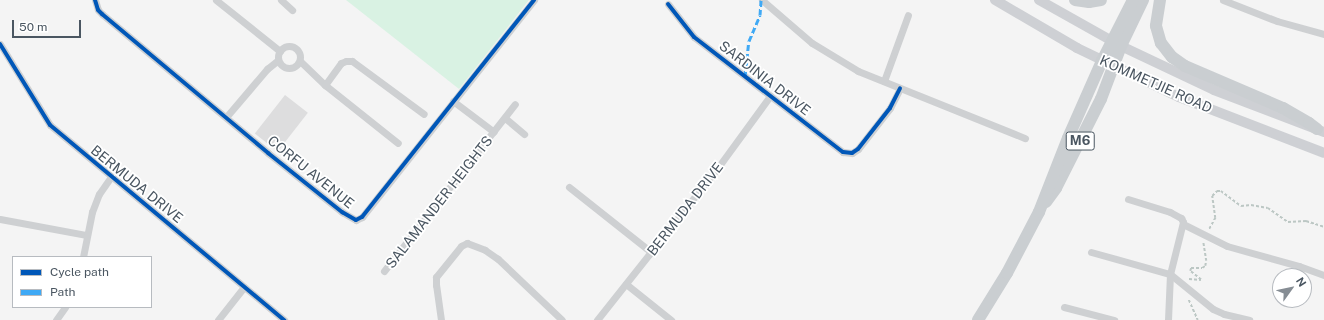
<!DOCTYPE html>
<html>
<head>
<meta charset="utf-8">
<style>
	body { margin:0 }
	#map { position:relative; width:1324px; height:320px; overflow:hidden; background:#f4f4f4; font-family:"Public Sans",sans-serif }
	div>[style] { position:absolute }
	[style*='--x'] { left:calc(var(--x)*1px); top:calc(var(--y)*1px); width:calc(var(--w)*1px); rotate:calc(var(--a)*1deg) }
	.green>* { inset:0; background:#d9f2e3 }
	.building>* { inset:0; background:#ddddde; transform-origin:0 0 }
	.path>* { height:1.5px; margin-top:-0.75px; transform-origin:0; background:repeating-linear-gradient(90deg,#bcc7c4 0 3px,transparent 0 5px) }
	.minor>* { height:7px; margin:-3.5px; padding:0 3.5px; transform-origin:3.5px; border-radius:3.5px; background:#ced0d2 }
	.minor>.ring { margin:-3.5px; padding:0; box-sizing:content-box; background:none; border:7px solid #ced0d2; border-radius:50% }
	.secondary>* { height:10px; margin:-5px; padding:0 5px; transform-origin:5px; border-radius:5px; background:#ced0d4 }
	.primary>* { height:12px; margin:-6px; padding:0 6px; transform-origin:6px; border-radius:6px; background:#caced1 }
	.quiet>* { height:3px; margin-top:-1.5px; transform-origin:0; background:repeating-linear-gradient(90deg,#3fa9f5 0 6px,transparent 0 9px) }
	.cycleway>* { height:4px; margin:-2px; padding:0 2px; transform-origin:2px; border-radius:2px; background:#0057b8 }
	span { translate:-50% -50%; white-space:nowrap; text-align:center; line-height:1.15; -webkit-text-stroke:3.5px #fff; paint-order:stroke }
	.shield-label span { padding:1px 3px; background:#fff; border:1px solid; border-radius:3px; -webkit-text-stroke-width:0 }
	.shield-label { font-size:13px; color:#4a5661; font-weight:700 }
	.street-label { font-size:14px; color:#4a5661 }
	.legend { position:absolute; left:12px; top:256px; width:140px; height:52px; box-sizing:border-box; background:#fff; border:1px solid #b7bbc0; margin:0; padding:5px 7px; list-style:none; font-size:12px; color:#4a5661 }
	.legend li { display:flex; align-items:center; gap:8px; height:20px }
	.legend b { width:20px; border:1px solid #b7bbc0 }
	.north { position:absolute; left:1272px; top:268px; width:40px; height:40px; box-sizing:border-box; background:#fff; border:1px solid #b7bbc0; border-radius:50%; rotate:57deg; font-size:11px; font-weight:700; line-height:16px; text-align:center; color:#4a5661 }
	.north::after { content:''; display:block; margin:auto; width:14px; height:18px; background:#868d94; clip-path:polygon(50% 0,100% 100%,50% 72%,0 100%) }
	.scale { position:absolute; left:12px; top:20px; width:69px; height:18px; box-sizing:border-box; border:2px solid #4a5661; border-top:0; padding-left:5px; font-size:12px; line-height:14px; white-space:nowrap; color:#4a5661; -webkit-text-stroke:3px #fff; paint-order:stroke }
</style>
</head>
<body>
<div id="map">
	<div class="green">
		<i style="clip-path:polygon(346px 0,529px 0,459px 89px)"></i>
	</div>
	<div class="building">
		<i style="left:285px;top:95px;width:29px;height:49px;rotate:38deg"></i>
	</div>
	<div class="path">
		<i style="--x:1209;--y:229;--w:13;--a:-61"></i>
		<i style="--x:1215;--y:218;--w:22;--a:-98"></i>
		<i style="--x:1212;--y:196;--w:7;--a:-45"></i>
		<i style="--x:1217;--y:191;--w:4;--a:0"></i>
		<i style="--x:1221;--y:191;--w:25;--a:37"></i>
		<i style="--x:1241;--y:206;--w:10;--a:-6"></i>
		<i style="--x:1251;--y:205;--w:17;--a:10"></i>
		<i style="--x:1268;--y:208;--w:24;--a:35"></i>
		<i style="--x:1288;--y:222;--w:18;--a:-3"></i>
		<i style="--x:1306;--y:221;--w:19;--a:18"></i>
		<i style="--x:1189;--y:279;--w:12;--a:5"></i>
		<i style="--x:1201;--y:280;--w:14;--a:-141"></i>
		<i style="--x:1190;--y:271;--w:3;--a:-72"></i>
		<i style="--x:1191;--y:268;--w:11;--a:0"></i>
		<i style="--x:1202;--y:268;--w:4;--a:-34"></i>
		<i style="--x:1205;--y:266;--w:5;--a:-79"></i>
		<i style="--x:1206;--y:261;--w:18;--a:-99"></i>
		<i style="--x:1189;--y:300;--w:22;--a:66"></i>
	</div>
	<div class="minor">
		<i style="--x:95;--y:0;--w:10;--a:73"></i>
		<i style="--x:98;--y:10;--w:6;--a:45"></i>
		<i style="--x:102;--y:14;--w:217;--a:39.9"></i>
		<i style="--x:268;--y:153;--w:95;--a:38.6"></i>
		<i style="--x:342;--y:212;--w:16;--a:30"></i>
		<i style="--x:356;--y:220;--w:7;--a:-27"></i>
		<i style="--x:362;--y:217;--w:277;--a:-51.6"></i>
		<i style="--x:216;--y:0;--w:82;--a:38.6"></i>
		<i style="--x:281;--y:0;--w:15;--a:42"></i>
		<i style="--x:762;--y:0;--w:66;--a:40.7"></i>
		<i style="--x:812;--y:43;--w:54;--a:31.3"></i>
		<i style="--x:858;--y:71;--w:180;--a:21.9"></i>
		<i style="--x:1223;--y:0;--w:58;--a:21.3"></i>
		<i style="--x:1277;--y:21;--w:49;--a:15.5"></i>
		<i style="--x:668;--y:4;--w:42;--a:51.8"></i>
		<i style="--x:694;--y:37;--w:188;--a:37.7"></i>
		<i style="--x:843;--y:152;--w:9;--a:6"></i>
		<i style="--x:852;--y:153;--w:7;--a:-34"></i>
		<i style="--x:858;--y:149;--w:52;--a:-52"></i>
		<i style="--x:890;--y:108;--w:22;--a:-63"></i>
		<i style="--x:0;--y:44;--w:95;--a:58.3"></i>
		<i style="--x:50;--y:125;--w:305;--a:39.8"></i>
		<i class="ring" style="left:278px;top:46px;width:15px;height:15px"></i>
		<i style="--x:300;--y:61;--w:35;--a:44"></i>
		<i style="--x:325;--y:85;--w:93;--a:38.5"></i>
		<i style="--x:884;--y:81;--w:70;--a:-70"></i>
		<i style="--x:325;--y:85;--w:27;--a:-54"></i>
		<i style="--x:341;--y:63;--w:5;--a:-22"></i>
		<i style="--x:346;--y:61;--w:6;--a:0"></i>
		<i style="--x:352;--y:61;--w:89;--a:36.4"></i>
		<i style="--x:453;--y:101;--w:51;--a:37.1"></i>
		<i style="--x:227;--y:116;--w:62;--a:-49.6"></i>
		<i style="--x:267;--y:69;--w:14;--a:-39"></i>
		<i style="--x:505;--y:118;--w:25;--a:40"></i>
		<i style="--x:569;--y:187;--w:105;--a:38.4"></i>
		<i style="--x:1128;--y:199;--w:44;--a:17.2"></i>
		<i style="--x:1170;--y:212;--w:13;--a:29"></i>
		<i style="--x:1181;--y:218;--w:4;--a:63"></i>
		<i style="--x:1183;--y:222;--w:54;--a:104"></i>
		<i style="--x:1170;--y:274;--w:46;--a:92.5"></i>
		<i style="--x:0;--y:219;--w:87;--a:10.5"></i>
		<i style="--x:1183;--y:224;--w:49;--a:26.6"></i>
		<i style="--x:1227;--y:246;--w:75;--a:15.5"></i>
		<i style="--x:1299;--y:266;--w:27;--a:20"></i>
		<i style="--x:1091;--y:252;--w:82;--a:15.6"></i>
		<i style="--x:1170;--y:274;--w:55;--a:39.1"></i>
		<i style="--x:1213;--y:309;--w:12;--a:24"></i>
		<i style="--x:1224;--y:314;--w:26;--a:13"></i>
		<i style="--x:83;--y:257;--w:46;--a:-78.7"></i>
		<i style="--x:92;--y:212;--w:19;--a:-69"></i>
		<i style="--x:99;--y:194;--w:21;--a:-55"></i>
		<i style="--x:384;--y:271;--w:212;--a:-51.9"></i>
		<i style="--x:626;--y:284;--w:58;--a:38.7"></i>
		<i style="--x:1064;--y:307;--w:52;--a:14.6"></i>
		<i style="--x:56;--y:320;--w:16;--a:-55"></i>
		<i style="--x:218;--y:320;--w:42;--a:-51.8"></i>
		<i style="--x:441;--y:320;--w:35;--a:-98"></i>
		<i style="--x:436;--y:285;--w:8;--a:-90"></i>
		<i style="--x:436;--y:277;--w:40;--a:-51"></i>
		<i style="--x:461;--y:246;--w:7;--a:-27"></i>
		<i style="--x:467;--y:243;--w:19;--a:21"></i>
		<i style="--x:485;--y:250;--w:16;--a:35"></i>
		<i style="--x:498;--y:259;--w:88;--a:43.6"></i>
		<i style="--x:597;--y:320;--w:196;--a:-51.6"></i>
		<i style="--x:719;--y:166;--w:87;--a:-53.9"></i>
	</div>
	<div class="secondary">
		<i style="--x:995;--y:0;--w:95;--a:30.3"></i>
		<i style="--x:1077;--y:48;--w:113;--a:25.7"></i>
		<i style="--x:1179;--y:97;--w:155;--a:21.1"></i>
		<i style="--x:1039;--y:0;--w:94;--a:29.3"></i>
		<i style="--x:1121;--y:46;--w:103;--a:25.3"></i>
		<i style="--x:1214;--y:90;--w:118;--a:20.9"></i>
	</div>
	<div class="primary">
		<i style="--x:1075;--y:0;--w:14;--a:8"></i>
		<i style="--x:1089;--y:2;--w:12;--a:-9"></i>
		<i style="--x:1160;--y:0;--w:26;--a:99"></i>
		<i style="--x:1156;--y:26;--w:18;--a:74"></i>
		<i style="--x:1161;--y:43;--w:18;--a:52"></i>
		<i style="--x:1172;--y:57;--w:16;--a:35"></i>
		<i style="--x:1185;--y:66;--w:107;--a:23.2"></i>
		<i style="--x:1283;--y:108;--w:30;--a:30"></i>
		<i style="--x:1309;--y:123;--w:10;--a:37"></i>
		<i style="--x:1046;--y:202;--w:17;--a:-54"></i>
		<i style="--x:1056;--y:188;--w:100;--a:-63.2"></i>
		<i style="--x:1101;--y:99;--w:57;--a:-69.3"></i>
		<i style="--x:1121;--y:46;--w:51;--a:-64.4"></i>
		<i style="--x:978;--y:320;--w:55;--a:-58.3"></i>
		<i style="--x:1007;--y:273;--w:69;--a:-62.3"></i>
		<i style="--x:1039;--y:212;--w:79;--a:-68.6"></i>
		<i style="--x:1068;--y:138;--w:84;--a:-66.2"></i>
		<i style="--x:1102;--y:61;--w:68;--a:-63.1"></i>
	</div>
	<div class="quiet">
		<i style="--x:745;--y:77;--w:36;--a:-84"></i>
		<i style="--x:749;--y:41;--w:28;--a:-67"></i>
		<i style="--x:760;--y:15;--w:15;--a:-86"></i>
	</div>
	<div class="cycleway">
		<i style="--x:95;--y:0;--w:10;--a:73"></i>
		<i style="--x:98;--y:10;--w:6;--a:45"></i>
		<i style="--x:102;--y:14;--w:217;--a:39.9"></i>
		<i style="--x:268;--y:153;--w:95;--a:38.6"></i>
		<i style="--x:342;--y:212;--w:16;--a:30"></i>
		<i style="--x:356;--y:220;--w:7;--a:-27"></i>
		<i style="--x:362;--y:217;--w:277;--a:-51.6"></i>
		<i style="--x:668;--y:4;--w:42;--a:51.8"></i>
		<i style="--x:694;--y:37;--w:188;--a:37.7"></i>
		<i style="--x:843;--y:152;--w:9;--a:6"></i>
		<i style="--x:852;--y:153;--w:7;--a:-34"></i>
		<i style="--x:858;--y:149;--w:52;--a:-52"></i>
		<i style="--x:890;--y:108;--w:22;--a:-63"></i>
		<i style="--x:0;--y:44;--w:95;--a:58.3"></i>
		<i style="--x:50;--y:125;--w:305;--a:39.8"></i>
	</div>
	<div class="shield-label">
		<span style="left:1080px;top:141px">M6</span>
	</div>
	<div class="street-label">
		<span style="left:765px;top:78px;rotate:38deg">SARDINIA DRIVE</span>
		<span style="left:1156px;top:84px;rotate:24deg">KOMMETJIE ROAD</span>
		<span style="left:311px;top:172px;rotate:39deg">CORFU AVENUE</span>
		<span style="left:137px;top:184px;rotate:39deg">BERMUDA DRIVE</span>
		<span style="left:439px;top:202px;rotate:-52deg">SALAMANDER HEIGHTS</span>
		<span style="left:685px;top:209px;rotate:-52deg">BERMUDA DRIVE</span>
	</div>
	<ul class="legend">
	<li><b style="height:5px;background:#0057b8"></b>Cycle path</li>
	<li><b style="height:5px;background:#3fa9f5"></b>Path</li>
	</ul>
	<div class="north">N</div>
	<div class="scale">50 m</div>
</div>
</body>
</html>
